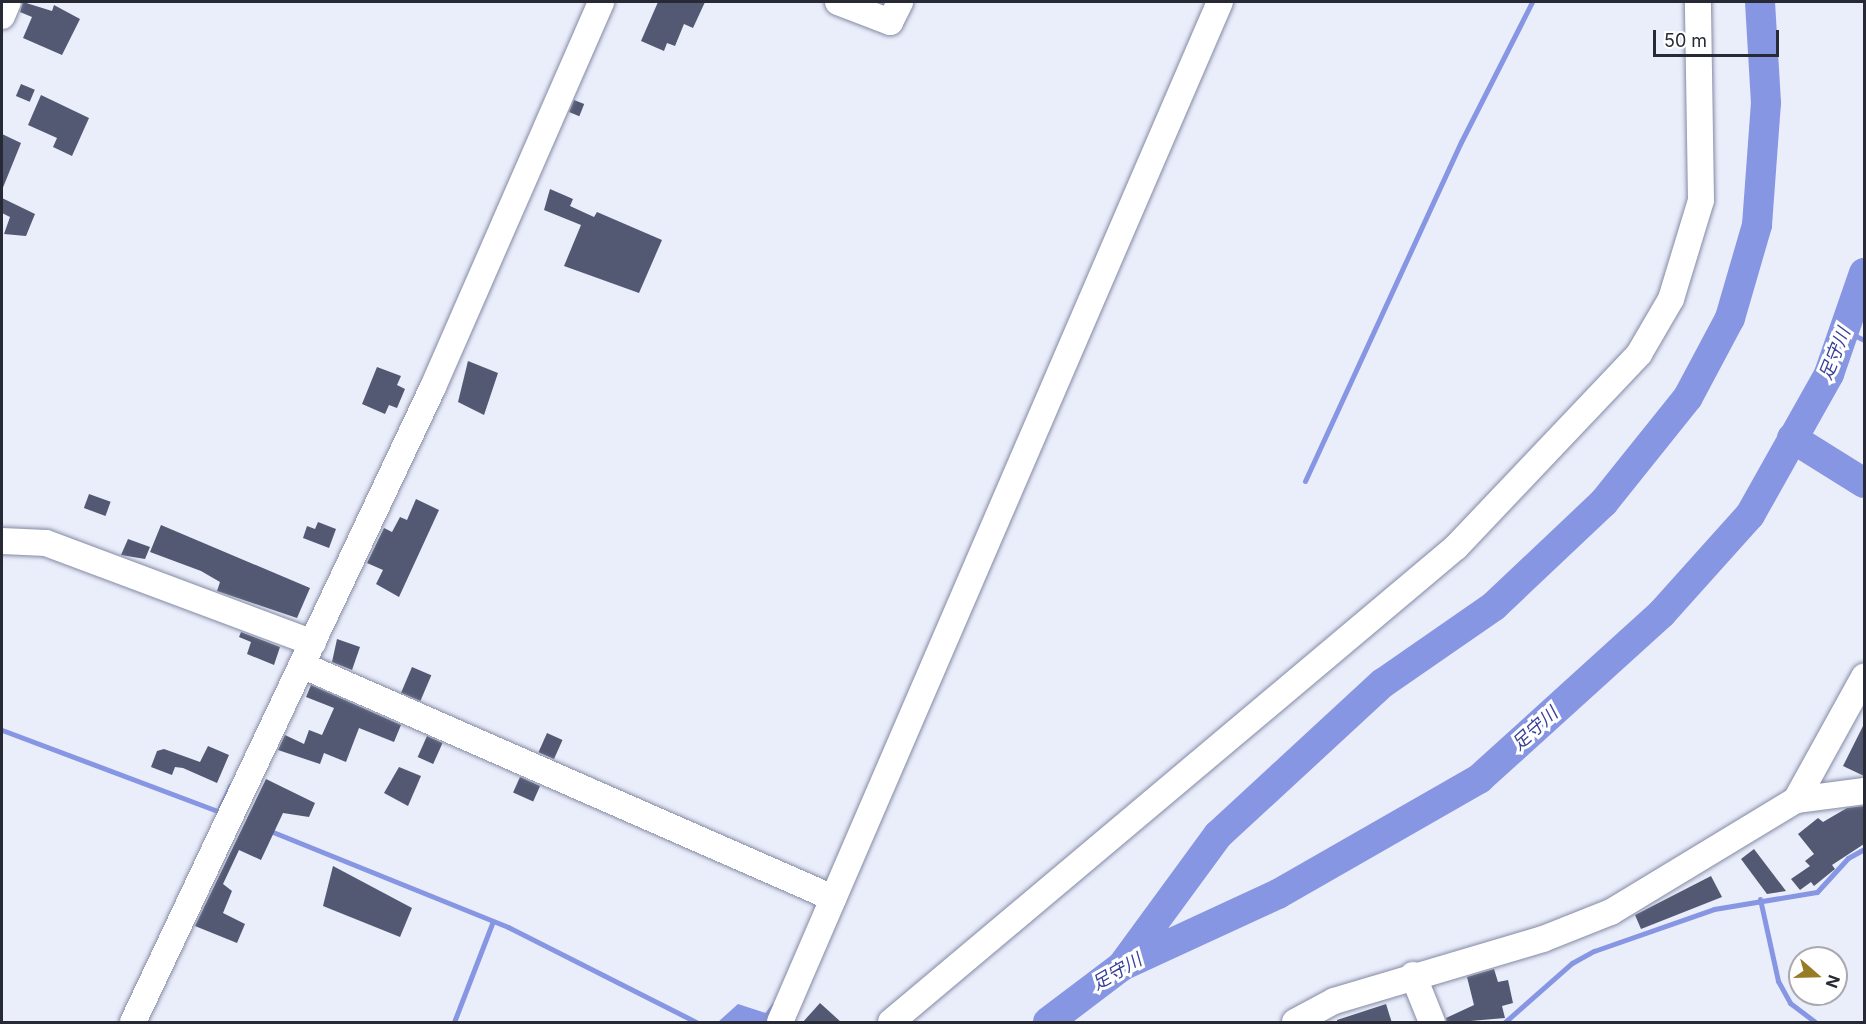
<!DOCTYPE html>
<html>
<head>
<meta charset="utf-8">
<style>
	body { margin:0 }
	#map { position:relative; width:1866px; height:1024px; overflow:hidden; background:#eaedfa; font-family:Inter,"Noto Sans JP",sans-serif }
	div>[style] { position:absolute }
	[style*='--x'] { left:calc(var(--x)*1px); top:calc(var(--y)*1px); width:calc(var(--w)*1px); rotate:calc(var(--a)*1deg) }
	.water>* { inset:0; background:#8796e3 }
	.stream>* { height:5px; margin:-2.5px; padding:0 2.5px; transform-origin:2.5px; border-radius:2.5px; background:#8796e3 }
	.river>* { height:30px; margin:-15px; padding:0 15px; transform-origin:15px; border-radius:15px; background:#8796e3 }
	.building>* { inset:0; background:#535973; transform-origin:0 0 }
	.roads { filter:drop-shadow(0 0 2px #838aa5) drop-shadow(0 0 2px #838aa5) }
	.minor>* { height:26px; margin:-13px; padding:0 13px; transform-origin:13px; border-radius:13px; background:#fff }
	span { translate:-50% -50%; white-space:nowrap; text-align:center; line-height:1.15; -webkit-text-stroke:6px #fff; paint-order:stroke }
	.water-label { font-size:18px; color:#384099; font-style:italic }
	.frame { position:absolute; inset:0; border:3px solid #272935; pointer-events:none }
	.north { position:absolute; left:1788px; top:946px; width:60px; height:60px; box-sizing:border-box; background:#fff; border:2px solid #a9a9ae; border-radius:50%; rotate:110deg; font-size:16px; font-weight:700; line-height:24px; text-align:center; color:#272935 }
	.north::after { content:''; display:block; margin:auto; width:21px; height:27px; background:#967d25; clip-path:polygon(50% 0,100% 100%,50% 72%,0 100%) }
	.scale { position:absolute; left:1653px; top:30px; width:126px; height:27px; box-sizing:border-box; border:3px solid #272935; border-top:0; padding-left:8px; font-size:18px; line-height:21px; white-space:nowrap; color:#272935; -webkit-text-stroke:4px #fff; paint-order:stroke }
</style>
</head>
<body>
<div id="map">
	<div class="water">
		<i style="clip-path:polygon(738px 1004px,775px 1016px,771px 1022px,718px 1022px)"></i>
	</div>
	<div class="stream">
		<i style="--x:1847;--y:332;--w:19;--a:25"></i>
		<i style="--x:1305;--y:481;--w:373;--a:-65.3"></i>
		<i style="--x:1461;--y:142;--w:157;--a:-63.1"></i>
		<i style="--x:2;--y:730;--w:233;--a:20.6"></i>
		<i style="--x:218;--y:812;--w:29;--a:-65"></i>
		<i style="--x:268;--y:830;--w:259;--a:22"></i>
		<i style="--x:508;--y:927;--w:211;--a:26.8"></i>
		<i style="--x:1760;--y:899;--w:84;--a:77.6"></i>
		<i style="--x:1778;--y:981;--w:25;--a:61"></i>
		<i style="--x:1790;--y:1003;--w:31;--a:37"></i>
		<i style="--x:454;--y:1022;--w:108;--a:-68.9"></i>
		<i style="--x:761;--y:1022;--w:21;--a:-53"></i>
		<i style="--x:1505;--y:1022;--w:89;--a:-41.4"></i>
		<i style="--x:1572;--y:963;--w:25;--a:-29"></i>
		<i style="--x:1594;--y:951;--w:127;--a:-19.3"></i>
		<i style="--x:1714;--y:909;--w:104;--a:-9.4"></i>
		<i style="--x:1817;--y:892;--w:46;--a:-47.6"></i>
		<i style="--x:1848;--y:858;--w:18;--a:-29"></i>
	</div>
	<div class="river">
		<i style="--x:1792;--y:438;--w:85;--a:32"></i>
		<i style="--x:1122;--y:966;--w:162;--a:-53.8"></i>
		<i style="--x:1218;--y:835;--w:224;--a:-42.7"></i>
		<i style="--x:1383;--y:683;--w:135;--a:-34.7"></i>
		<i style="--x:1494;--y:606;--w:151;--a:-43.4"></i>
		<i style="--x:1604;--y:502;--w:134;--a:-51.3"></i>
		<i style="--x:1688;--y:397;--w:89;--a:-62"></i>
		<i style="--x:1730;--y:318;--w:97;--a:-73.8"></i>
		<i style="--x:1757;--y:225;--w:122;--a:-85.8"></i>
		<i style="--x:1766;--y:103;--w:101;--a:-93.4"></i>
		<i style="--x:1048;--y:1022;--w:93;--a:-37.1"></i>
		<i style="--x:1122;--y:966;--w:172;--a:-24.8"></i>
		<i style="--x:1278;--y:894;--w:232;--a:-29.8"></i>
		<i style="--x:1479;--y:779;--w:247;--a:-42.2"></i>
		<i style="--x:1662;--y:613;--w:132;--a:-48.1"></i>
		<i style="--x:1750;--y:515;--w:162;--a:-60.7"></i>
		<i style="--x:1829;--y:374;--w:107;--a:-70.9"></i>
	</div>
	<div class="building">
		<i style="clip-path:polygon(23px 2px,52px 11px,54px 5px,80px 19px,62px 55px,23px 38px,32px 17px,20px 12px)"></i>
		<i style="clip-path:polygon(658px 2px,705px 2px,693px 28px,684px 24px,675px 46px,667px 43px,664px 51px,641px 41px)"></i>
		<i style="left:21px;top:84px;width:15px;height:13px;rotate:23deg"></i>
		<i style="clip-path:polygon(41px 95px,89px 118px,72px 156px,53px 147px,57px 138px,28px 125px)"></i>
		<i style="left:574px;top:100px;width:11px;height:13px;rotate:22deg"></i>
		<i style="clip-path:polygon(2px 134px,21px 143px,2px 190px)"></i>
		<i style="clip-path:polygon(550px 189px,573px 199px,570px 206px,594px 217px,597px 212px,662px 240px,639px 293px,564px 266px,581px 225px,544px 210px)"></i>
		<i style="clip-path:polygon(2px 198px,35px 214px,26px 236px,4px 234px,10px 217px,2px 213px)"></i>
		<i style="clip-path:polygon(468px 361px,498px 373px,484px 415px,458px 402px)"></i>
		<i style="clip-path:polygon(377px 367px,401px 376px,397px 385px,405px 389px,397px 408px,389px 405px,385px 414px,362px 404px)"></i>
		<i style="left:89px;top:494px;width:23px;height:15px;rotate:20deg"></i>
		<i style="clip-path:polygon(416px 499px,439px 510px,399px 597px,376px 584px,383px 570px,367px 563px,384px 528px,392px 532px,400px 517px,407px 520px)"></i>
		<i style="clip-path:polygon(318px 522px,336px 529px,329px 548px,303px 538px,307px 526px,315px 529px)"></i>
		<i style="clip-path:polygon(161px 525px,310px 588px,297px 618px,217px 591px,220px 582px,201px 571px,150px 552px)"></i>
		<i style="clip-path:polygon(128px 539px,150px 547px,145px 559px,121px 555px)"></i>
		<i style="clip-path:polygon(241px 632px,280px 647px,274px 665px,247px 654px,251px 642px,239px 637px)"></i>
		<i style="clip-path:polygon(337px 639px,360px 647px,352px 670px,332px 662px)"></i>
		<i style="left:412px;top:667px;width:21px;height:28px;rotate:23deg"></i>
		<i style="clip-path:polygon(311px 685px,401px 725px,394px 742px,359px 728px,346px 762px,324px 753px,320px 764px,278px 750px,285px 735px,304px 744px,309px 730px,322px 735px,334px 708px,306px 697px)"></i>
		<i style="clip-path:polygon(1864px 724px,1864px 776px,1843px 766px)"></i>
		<i style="left:547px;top:733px;width:17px;height:21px;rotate:24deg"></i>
		<i style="left:427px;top:736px;width:17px;height:23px;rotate:24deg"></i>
		<i style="clip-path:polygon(208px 746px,229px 755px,217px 783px,183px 768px,175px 767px,172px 775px,151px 767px,157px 751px,164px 749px,200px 762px)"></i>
		<i style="clip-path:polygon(399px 767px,421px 776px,408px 806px,384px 793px)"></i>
		<i style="left:520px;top:777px;width:22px;height:17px;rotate:24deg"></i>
		<i style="clip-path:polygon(266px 779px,315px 803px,309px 817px,283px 813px,261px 860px,239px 850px,223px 884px,232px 891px,223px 913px,245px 924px,237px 943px,195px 926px)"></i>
		<i style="clip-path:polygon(1864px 806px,1864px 844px,1832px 865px,1835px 869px,1814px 886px,1811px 882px,1800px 890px,1791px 879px,1810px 866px,1805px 861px,1814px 854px,1798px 834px,1818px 818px,1823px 822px,1847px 808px)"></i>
		<i style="clip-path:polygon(1754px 849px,1786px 891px,1767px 894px,1741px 859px)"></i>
		<i style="clip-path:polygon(333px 866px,412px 908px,400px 937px,323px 906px)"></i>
		<i style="clip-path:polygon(1711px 876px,1722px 897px,1641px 929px,1635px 915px)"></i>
		<i style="clip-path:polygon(1494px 969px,1498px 982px,1508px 980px,1513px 1003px,1502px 1006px,1505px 1018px,1447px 1023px,1446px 1018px,1474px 1005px,1467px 977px)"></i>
		<i style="clip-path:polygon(820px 1003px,842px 1023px,802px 1023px)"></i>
		<i style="clip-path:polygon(1386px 1004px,1392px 1023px,1337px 1023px,1337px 1020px)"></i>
	</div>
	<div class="roads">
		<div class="minor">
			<i style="--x:838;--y:2;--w:56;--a:21"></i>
			<i style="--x:890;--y:22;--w:22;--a:-63"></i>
			<i style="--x:2;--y:16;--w:15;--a:-67"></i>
			<i style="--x:2;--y:541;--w:44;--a:2.6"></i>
			<i style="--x:46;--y:543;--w:285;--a:20.5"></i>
			<i style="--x:304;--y:666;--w:578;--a:23.68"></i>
			<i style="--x:1796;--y:800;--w:141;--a:-61.1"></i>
			<i style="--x:1413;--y:975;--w:51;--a:68"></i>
			<i style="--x:133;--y:1022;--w:702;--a:-64.71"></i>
			<i style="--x:433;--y:387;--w:420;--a:-66.4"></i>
			<i style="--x:780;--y:1022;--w:1111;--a:-66.67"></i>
			<i style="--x:891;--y:1022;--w:738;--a:-40.05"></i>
			<i style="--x:1456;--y:547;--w:266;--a:-46.5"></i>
			<i style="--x:1639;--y:354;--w:64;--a:-59.8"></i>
			<i style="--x:1671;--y:299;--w:103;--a:-73.1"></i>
			<i style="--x:1701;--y:200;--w:198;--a:-90.9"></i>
			<i style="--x:1295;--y:1022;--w:44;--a:-28.3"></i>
			<i style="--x:1334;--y:1001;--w:218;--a:-16.5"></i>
			<i style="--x:1543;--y:939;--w:73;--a:-21.7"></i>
			<i style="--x:1611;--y:912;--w:216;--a:-31.2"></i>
			<i style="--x:1796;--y:800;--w:69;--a:-7.5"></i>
		</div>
	</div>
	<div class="water-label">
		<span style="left:1835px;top:354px;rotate:-68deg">足守川</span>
		<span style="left:1535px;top:729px;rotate:-42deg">足守川</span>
		<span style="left:1117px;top:972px;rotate:-30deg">足守川</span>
	</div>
	<div class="frame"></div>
	<div class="north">N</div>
	<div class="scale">50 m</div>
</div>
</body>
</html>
